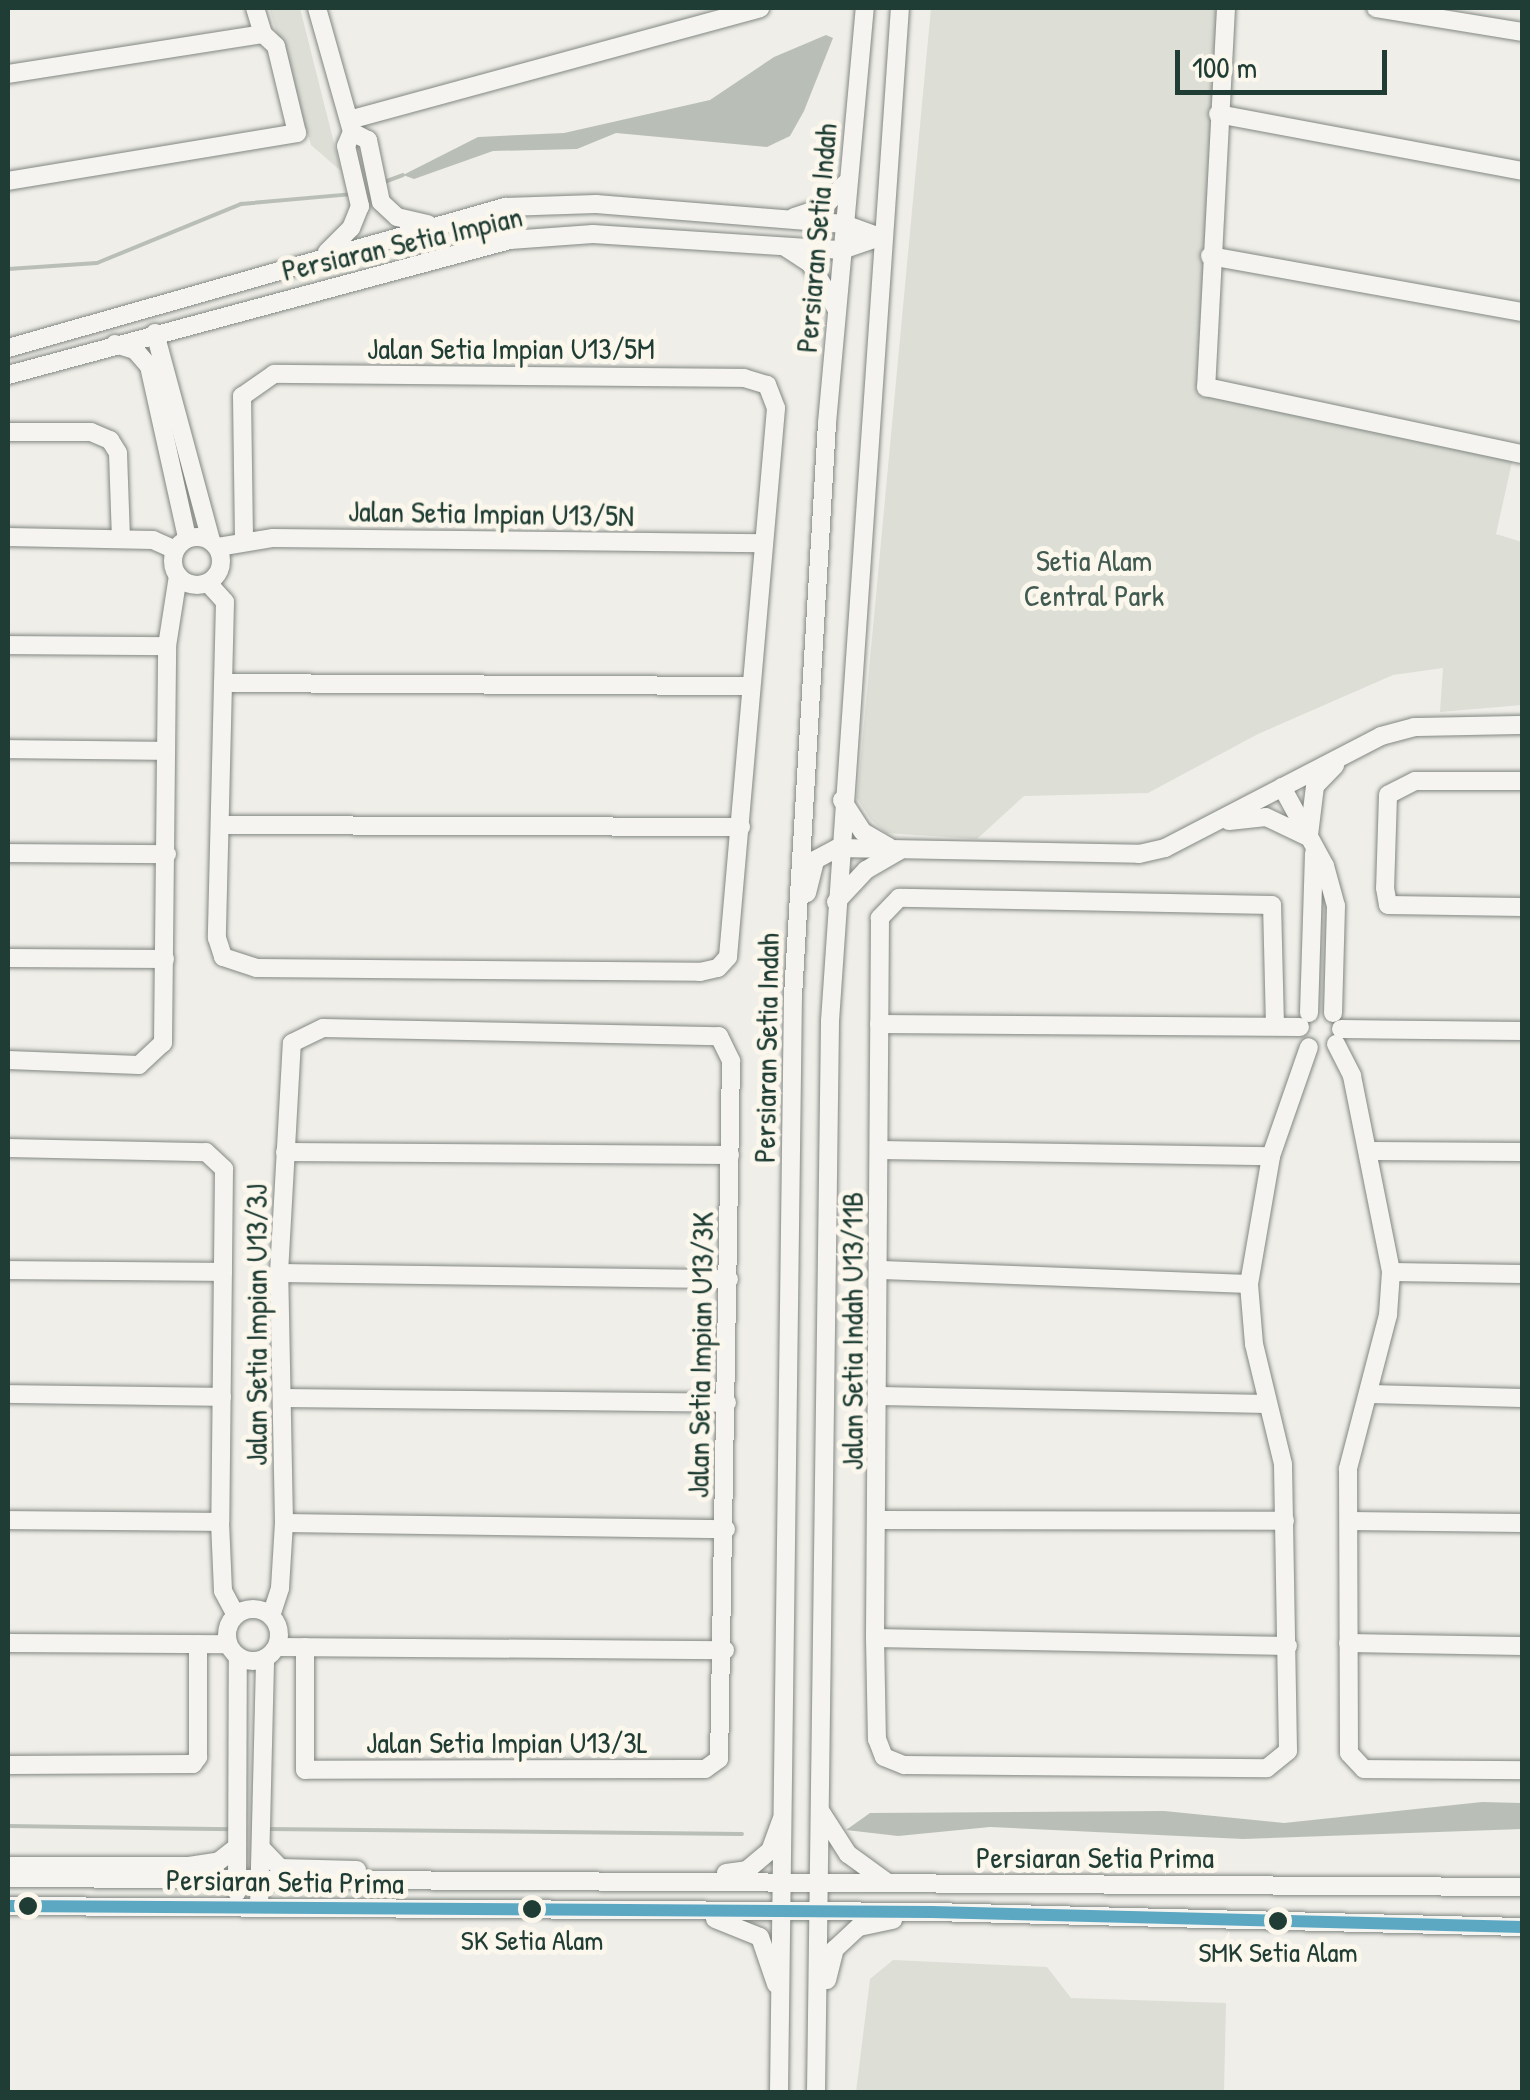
<!DOCTYPE html>
<html>
<head>
<meta charset="utf-8">
<style>
	body { margin:0 }
	#map { position:relative; width:1530px; height:2100px; overflow:hidden; background:#efeee8; font-family:"Patrick Hand",sans-serif }
	div>[style] { position:absolute }
	[style*='--x'] { left:calc(var(--x)*1px); top:calc(var(--y)*1px); width:calc(var(--w)*1px); rotate:calc(var(--a)*1deg) }
	.green>* { inset:0; background:#dddfd6 }
	.water>* { inset:0; background:#b9bfb6 }
	.stream>* { height:4px; margin:-2px; padding:0 2px; transform-origin:2px; border-radius:2px; background:#b9bfb6 }
	.roads { filter:drop-shadow(0 0 2px #828783) drop-shadow(0 0 2px #828783) }
	.minor>* { height:18px; margin:-9px; padding:0 9px; transform-origin:9px; border-radius:9px; background:#f5f4f0 }
	.minor>.ring { margin:-9px; padding:0; box-sizing:content-box; background:none; border:18px solid #f5f4f0; border-radius:50% }
	.bus-1>* { height:12px; margin:-6px; padding:0 6px; transform-origin:6px; border-radius:6px; background:#5ca7c2 }
	.dots>* { width:28px; height:28px; translate:-50% -50%; box-sizing:border-box; border:5px solid #fbf7ec; border-radius:50% }
	span { translate:-50% -50%; white-space:nowrap; text-align:center; line-height:1.15; -webkit-text-stroke:10px #fbf7ec; paint-order:stroke }
	.bus-label { font-size:28px; color:#1f3d34 }
	.street-label { font-size:30px; color:#1f3d34 }
	.park-label { font-size:30px; color:#425b52 }
	.frame { position:absolute; inset:0; border:10px solid #1f3d34; pointer-events:none }
	.scale { position:absolute; left:1175px; top:50px; width:212px; height:45px; box-sizing:border-box; border:5px solid #1f3d34; border-top:0; padding-left:12px; font-size:30px; line-height:35px; white-space:nowrap; color:#1f3d34; -webkit-text-stroke:8px #fbf7ec; paint-order:stroke }
</style>
</head>
<body>
<div id="map">
	<div class="green">
		<i style="clip-path:polygon(269px 8px,300px 8px,341px 171px,311px 145px)"></i>
		<i style="clip-path:polygon(931px 8px,1224px 8px,1199px 379px,1514px 453px,1496px 534px,1522px 542px,1522px 705px,1440px 712px,1443px 668px,1393px 675px,1258px 734px,1148px 793px,1024px 796px,977px 839px,886px 833px,871px 820px,857px 798px)"></i>
		<i style="clip-path:polygon(893px 1960px,1047px 1967px,1071px 1998px,1226px 2003px,1224px 2092px,856px 2092px,870px 1979px)"></i>
	</div>
	<div class="water">
		<i style="clip-path:polygon(826px 35px,833px 38px,804px 111px,790px 136px,767px 147px,616px 133px,577px 149px,493px 151px,414px 179px,403px 175px,478px 137px,564px 133px,710px 100px,774px 57px)"></i>
		<i style="clip-path:polygon(1482px 1802px,1522px 1803px,1522px 1829px,1243px 1839px,990px 1827px,898px 1836px,846px 1830px,870px 1813px,1164px 1811px,1284px 1823px)"></i>
	</div>
	<div class="stream">
		<i style="--x:384;--y:182;--w:20;--a:-20"></i>
		<i style="--x:8;--y:269;--w:89;--a:-3.9"></i>
		<i style="--x:97;--y:263;--w:156;--a:-22.3"></i>
		<i style="--x:241;--y:204;--w:111;--a:-5.1"></i>
		<i style="--x:8;--y:1826;--w:224;--a:0.8"></i>
		<i style="--x:267;--y:1829;--w:475;--a:0.6"></i>
	</div>
	<div class="roads">
		<div class="minor">
			<i style="--x:317;--y:8;--w:129;--a:74.2"></i>
			<i style="--x:352;--y:132;--w:15;--a:113"></i>
			<i style="--x:346;--y:146;--w:62;--a:76.9"></i>
			<i style="--x:360;--y:206;--w:24;--a:112"></i>
			<i style="--x:351;--y:228;--w:34;--a:135"></i>
			<i style="--x:1226;--y:8;--w:380;--a:93"></i>
			<i style="--x:1206;--y:387;--w:323;--a:12"></i>
			<i style="--x:1376;--y:8;--w:148;--a:9.3"></i>
			<i style="--x:8;--y:74;--w:258;--a:-8.9"></i>
			<i style="--x:1218;--y:114;--w:309;--a:10.6"></i>
			<i style="--x:349;--y:120;--w:426;--a:-15.2"></i>
			<i style="--x:352;--y:132;--w:18;--a:27"></i>
			<i style="--x:368;--y:140;--w:63;--a:78.2"></i>
			<i style="--x:381;--y:202;--w:22;--a:43"></i>
			<i style="--x:397;--y:217;--w:32;--a:13"></i>
			<i style="--x:8;--y:181;--w:293;--a:-9.4"></i>
			<i style="--x:297;--y:133;--w:89;--a:-103.6"></i>
			<i style="--x:276;--y:46;--w:18;--a:-137"></i>
			<i style="--x:263;--y:34;--w:27;--a:-107"></i>
			<i style="--x:794;--y:217;--w:32;--a:-18"></i>
			<i style="--x:824;--y:207;--w:31;--a:-48"></i>
			<i style="--x:785;--y:247;--w:30;--a:33"></i>
			<i style="--x:810;--y:263;--w:54;--a:60.1"></i>
			<i style="--x:1210;--y:256;--w:317;--a:10.2"></i>
			<i style="--x:155;--y:333;--w:214;--a:74.9"></i>
			<i style="--x:115;--y:344;--w:21;--a:17"></i>
			<i style="--x:135;--y:350;--w:21;--a:49"></i>
			<i style="--x:149;--y:366;--w:176;--a:77.5"></i>
			<i style="--x:8;--y:348;--w:517;--a:-15.84"></i>
			<i style="--x:505;--y:207;--w:91;--a:-1.9"></i>
			<i style="--x:596;--y:204;--w:249;--a:4.6"></i>
			<i style="--x:844;--y:224;--w:38;--a:20"></i>
			<i style="--x:8;--y:375;--w:520;--a:-15.05"></i>
			<i style="--x:510;--y:240;--w:83;--a:-4.1"></i>
			<i style="--x:593;--y:234;--w:250;--a:3.7"></i>
			<i style="--x:842;--y:250;--w:40;--a:-18.9"></i>
			<i style="--x:8;--y:432;--w:83;--a:0"></i>
			<i style="--x:91;--y:432;--w:21;--a:23"></i>
			<i style="--x:110;--y:440;--w:15;--a:58"></i>
			<i style="--x:118;--y:453;--w:85;--a:88"></i>
			<i class="ring" style="left:173px;top:537px;width:30px;height:30px"></i>
			<i style="--x:8;--y:537;--w:145;--a:1.2"></i>
			<i style="--x:153;--y:540;--w:24;--a:24"></i>
			<i style="--x:218;--y:547;--w:56;--a:-9.3"></i>
			<i style="--x:273;--y:538;--w:491;--a:0.6"></i>
			<i style="--x:208;--y:583;--w:25;--a:48"></i>
			<i style="--x:225;--y:602;--w:336;--a:91.4"></i>
			<i style="--x:217;--y:938;--w:20;--a:72"></i>
			<i style="--x:223;--y:957;--w:35;--a:18"></i>
			<i style="--x:256;--y:968;--w:444;--a:0.5"></i>
			<i style="--x:700;--y:972;--w:18;--a:-13"></i>
			<i style="--x:718;--y:968;--w:15;--a:-48"></i>
			<i style="--x:728;--y:957;--w:551;--a:-85"></i>
			<i style="--x:776;--y:408;--w:25;--a:-111"></i>
			<i style="--x:767;--y:385;--w:24;--a:-163"></i>
			<i style="--x:744;--y:378;--w:470;--a:-179.5"></i>
			<i style="--x:274;--y:374;--w:39;--a:145"></i>
			<i style="--x:242;--y:396;--w:142;--a:89.2"></i>
			<i style="--x:8;--y:645;--w:159;--a:0.4"></i>
			<i style="--x:223;--y:683;--w:528;--a:0.33"></i>
			<i style="--x:8;--y:749;--w:158;--a:0.7"></i>
			<i style="--x:1522;--y:781;--w:107;--a:180"></i>
			<i style="--x:1415;--y:781;--w:30;--a:153"></i>
			<i style="--x:1388;--y:795;--w:93;--a:91.8"></i>
			<i style="--x:1385;--y:888;--w:17;--a:80"></i>
			<i style="--x:1388;--y:905;--w:134;--a:0.9"></i>
			<i style="--x:1282;--y:787;--w:90;--a:61.4"></i>
			<i style="--x:1325;--y:866;--w:41;--a:74.6"></i>
			<i style="--x:1336;--y:906;--w:107;--a:91.6"></i>
			<i style="--x:842;--y:800;--w:38;--a:57"></i>
			<i style="--x:863;--y:832;--w:30;--a:30"></i>
			<i style="--x:1229;--y:821;--w:37;--a:-6"></i>
			<i style="--x:1266;--y:817;--w:47;--a:25.5"></i>
			<i style="--x:220;--y:825;--w:521;--a:0.22"></i>
			<i style="--x:1309;--y:835;--w:49;--a:-83"></i>
			<i style="--x:1315;--y:786;--w:29;--a:-46"></i>
			<i style="--x:8;--y:853;--w:159;--a:0.4"></i>
			<i style="--x:807;--y:893;--w:34;--a:-76"></i>
			<i style="--x:815;--y:860;--w:26;--a:-28"></i>
			<i style="--x:838;--y:848;--w:301;--a:1.1"></i>
			<i style="--x:1139;--y:854;--w:27;--a:-13"></i>
			<i style="--x:1165;--y:848;--w:243;--a:-27.4"></i>
			<i style="--x:1381;--y:736;--w:34;--a:-15"></i>
			<i style="--x:1414;--y:727;--w:108;--a:-1.1"></i>
			<i style="--x:836;--y:902;--w:44;--a:-46.8"></i>
			<i style="--x:866;--y:870;--w:38;--a:-30"></i>
			<i style="--x:8;--y:958;--w:157;--a:0.4"></i>
			<i style="--x:1309;--y:1013;--w:160;--a:-88.2"></i>
			<i style="--x:879;--y:1024;--w:421;--a:0.4"></i>
			<i style="--x:1275;--y:1026;--w:121;--a:-91.4"></i>
			<i style="--x:1272;--y:905;--w:373;--a:-178.9"></i>
			<i style="--x:899;--y:898;--w:28;--a:134"></i>
			<i style="--x:880;--y:918;--w:720;--a:90.4"></i>
			<i style="--x:875;--y:1638;--w:101;--a:88.9"></i>
			<i style="--x:877;--y:1739;--w:19;--a:69"></i>
			<i style="--x:884;--y:1757;--w:22;--a:22"></i>
			<i style="--x:904;--y:1765;--w:363;--a:0.5"></i>
			<i style="--x:1267;--y:1768;--w:27;--a:-39"></i>
			<i style="--x:1288;--y:1751;--w:287;--a:-91"></i>
			<i style="--x:1283;--y:1464;--w:123;--a:-103.6"></i>
			<i style="--x:1254;--y:1344;--w:60;--a:-94.8"></i>
			<i style="--x:1249;--y:1284;--w:130;--a:-80.2"></i>
			<i style="--x:1271;--y:1156;--w:115;--a:-70.8"></i>
			<i style="--x:1341;--y:1029;--w:181;--a:0.6"></i>
			<i style="--x:1336;--y:1044;--w:36;--a:63"></i>
			<i style="--x:1352;--y:1076;--w:200;--a:78.7"></i>
			<i style="--x:1391;--y:1272;--w:43;--a:94"></i>
			<i style="--x:1388;--y:1315;--w:159;--a:104.6"></i>
			<i style="--x:1348;--y:1469;--w:284;--a:89.8"></i>
			<i style="--x:1349;--y:1753;--w:22;--a:47"></i>
			<i style="--x:1364;--y:1769;--w:158;--a:0.4"></i>
			<i style="--x:8;--y:1060;--w:131;--a:2.2"></i>
			<i style="--x:139;--y:1065;--w:33;--a:-43"></i>
			<i style="--x:163;--y:1043;--w:397;--a:-89.4"></i>
			<i style="--x:167;--y:646;--w:71;--a:-81.1"></i>
			<i style="--x:8;--y:1148;--w:198;--a:1.2"></i>
			<i style="--x:206;--y:1152;--w:25;--a:43"></i>
			<i style="--x:224;--y:1169;--w:353;--a:90.6"></i>
			<i style="--x:220;--y:1522;--w:69;--a:87.5"></i>
			<i style="--x:223;--y:1591;--w:27;--a:62"></i>
			<i style="--x:880;--y:1150;--w:391;--a:0.9"></i>
			<i style="--x:1369;--y:1151;--w:153;--a:0.4"></i>
			<i style="--x:285;--y:1152;--w:445;--a:0.4"></i>
			<i style="--x:8;--y:1270;--w:215;--a:0.5"></i>
			<i style="--x:882;--y:1270;--w:367;--a:2.2"></i>
			<i style="--x:1391;--y:1272;--w:131;--a:0.9"></i>
			<i style="--x:279;--y:1273;--w:450;--a:0.8"></i>
			<i style="--x:8;--y:1394;--w:214;--a:0.8"></i>
			<i style="--x:1370;--y:1394;--w:152;--a:1.5"></i>
			<i style="--x:880;--y:1396;--w:387;--a:1.2"></i>
			<i style="--x:282;--y:1398;--w:445;--a:0.6"></i>
			<i style="--x:8;--y:1520;--w:212;--a:0.5"></i>
			<i style="--x:877;--y:1520;--w:408;--a:0.1"></i>
			<i style="--x:1349;--y:1521;--w:173;--a:0.7"></i>
			<i style="--x:284;--y:1523;--w:442;--a:0.8"></i>
			<i class="ring" style="left:227px;top:1609px;width:34px;height:34px"></i>
			<i style="--x:271;--y:1616;--w:29;--a:-72"></i>
			<i style="--x:280;--y:1588;--w:65;--a:-86.5"></i>
			<i style="--x:284;--y:1523;--w:250;--a:-91.1"></i>
			<i style="--x:279;--y:1273;--w:230;--a:-86.8"></i>
			<i style="--x:292;--y:1043;--w:34;--a:-26"></i>
			<i style="--x:323;--y:1028;--w:396;--a:1.2"></i>
			<i style="--x:719;--y:1036;--w:28;--a:64"></i>
			<i style="--x:731;--y:1061;--w:698;--a:90.98"></i>
			<i style="--x:719;--y:1759;--w:17;--a:144"></i>
			<i style="--x:705;--y:1769;--w:400;--a:179.9"></i>
			<i style="--x:305;--y:1770;--w:123;--a:-90"></i>
			<i style="--x:875;--y:1638;--w:413;--a:1.1"></i>
			<i style="--x:8;--y:1643;--w:220;--a:0.3"></i>
			<i style="--x:1348;--y:1643;--w:174;--a:1"></i>
			<i style="--x:277;--y:1647;--w:448;--a:0.4"></i>
			<i style="--x:8;--y:1765;--w:185;--a:-0.3"></i>
			<i style="--x:193;--y:1764;--w:9;--a:-54"></i>
			<i style="--x:198;--y:1757;--w:113;--a:-90"></i>
			<i style="--x:821;--y:1812;--w:50;--a:57.3"></i>
			<i style="--x:848;--y:1854;--w:49;--a:35.9"></i>
			<i style="--x:261;--y:1848;--w:28;--a:46"></i>
			<i style="--x:280;--y:1868;--w:77;--a:1.5"></i>
			<i style="--x:8;--y:1866;--w:181;--a:0"></i>
			<i style="--x:189;--y:1866;--w:30;--a:-9"></i>
			<i style="--x:219;--y:1861;--w:23;--a:-38"></i>
			<i style="--x:726;--y:1873;--w:21;--a:-8"></i>
			<i style="--x:747;--y:1870;--w:30;--a:-40"></i>
			<i style="--x:770;--y:1851;--w:33;--a:-70"></i>
			<i style="--x:8;--y:1878;--w:1514;--a:0.34"></i>
			<i style="--x:237;--y:1892;--w:235;--a:-89.8"></i>
			<i style="--x:8;--y:1906;--w:924;--a:0.37"></i>
			<i style="--x:932;--y:1912;--w:590;--a:1.46"></i>
			<i style="--x:259;--y:1908;--w:249;--a:-88.6"></i>
			<i style="--x:715;--y:1919;--w:48;--a:21.8"></i>
			<i style="--x:760;--y:1937;--w:50;--a:71.2"></i>
			<i style="--x:827;--y:1980;--w:32;--a:-76"></i>
			<i style="--x:835;--y:1949;--w:33;--a:-43"></i>
			<i style="--x:859;--y:1927;--w:35;--a:-12"></i>
			<i style="--x:779;--y:2092;--w:1096;--a:-89.27"></i>
			<i style="--x:793;--y:996;--w:574;--a:-86.6"></i>
			<i style="--x:827;--y:423;--w:417;--a:-84.8"></i>
			<i style="--x:816;--y:2092;--w:1071;--a:-89.25"></i>
			<i style="--x:830;--y:1021;--w:1015;--a:-86.05"></i>
		</div>
	</div>
	<div class="bus-1">
		<i style="--x:8;--y:1906;--w:924;--a:0.37"></i>
		<i style="--x:932;--y:1912;--w:590;--a:1.46"></i>
	</div>
	<div class="dots">
		<i style="left:28px;top:1906px;background:#1f3d34"></i>
		<i style="left:532px;top:1909px;background:#1f3d34"></i>
		<i style="left:1278px;top:1921px;background:#1f3d34"></i>
	</div>
	<div class="bus-label">
		<span style="left:532px;top:1940px">SK Setia Alam</span>
		<span style="left:1278px;top:1952px">SMK Setia Alam</span>
	</div>
	<div class="street-label">
		<span style="left:816px;top:238px;rotate:-85deg">Persiaran Setia Indah</span>
		<span style="left:402px;top:243px;rotate:-13deg">Persiaran Setia Impian</span>
		<span style="left:511px;top:348px">Jalan Setia Impian U13/5M</span>
		<span style="left:491px;top:513px;rotate:1deg">Jalan Setia Impian U13/5N</span>
		<span style="left:766px;top:1048px;rotate:-89deg">Persiaran Setia Indah</span>
		<span style="left:256px;top:1325px;rotate:-90deg">Jalan Setia Impian U13/3J</span>
		<span style="left:852px;top:1331px;rotate:-90deg">Jalan Setia Indah U13/11B</span>
		<span style="left:700px;top:1355px;rotate:-89deg">Jalan Setia Impian U13/3K</span>
		<span style="left:507px;top:1742px">Jalan Setia Impian U13/3L</span>
		<span style="left:1095px;top:1857px">Persiaran Setia Prima</span>
		<span style="left:285px;top:1881px;rotate:1deg">Persiaran Setia Prima</span>
	</div>
	<div class="park-label">
		<span style="left:1094px;top:577px">Setia Alam<br>Central Park</span>
	</div>
	<div class="frame"></div>
	<div class="scale">100 m</div>
</div>
</body>
</html>
